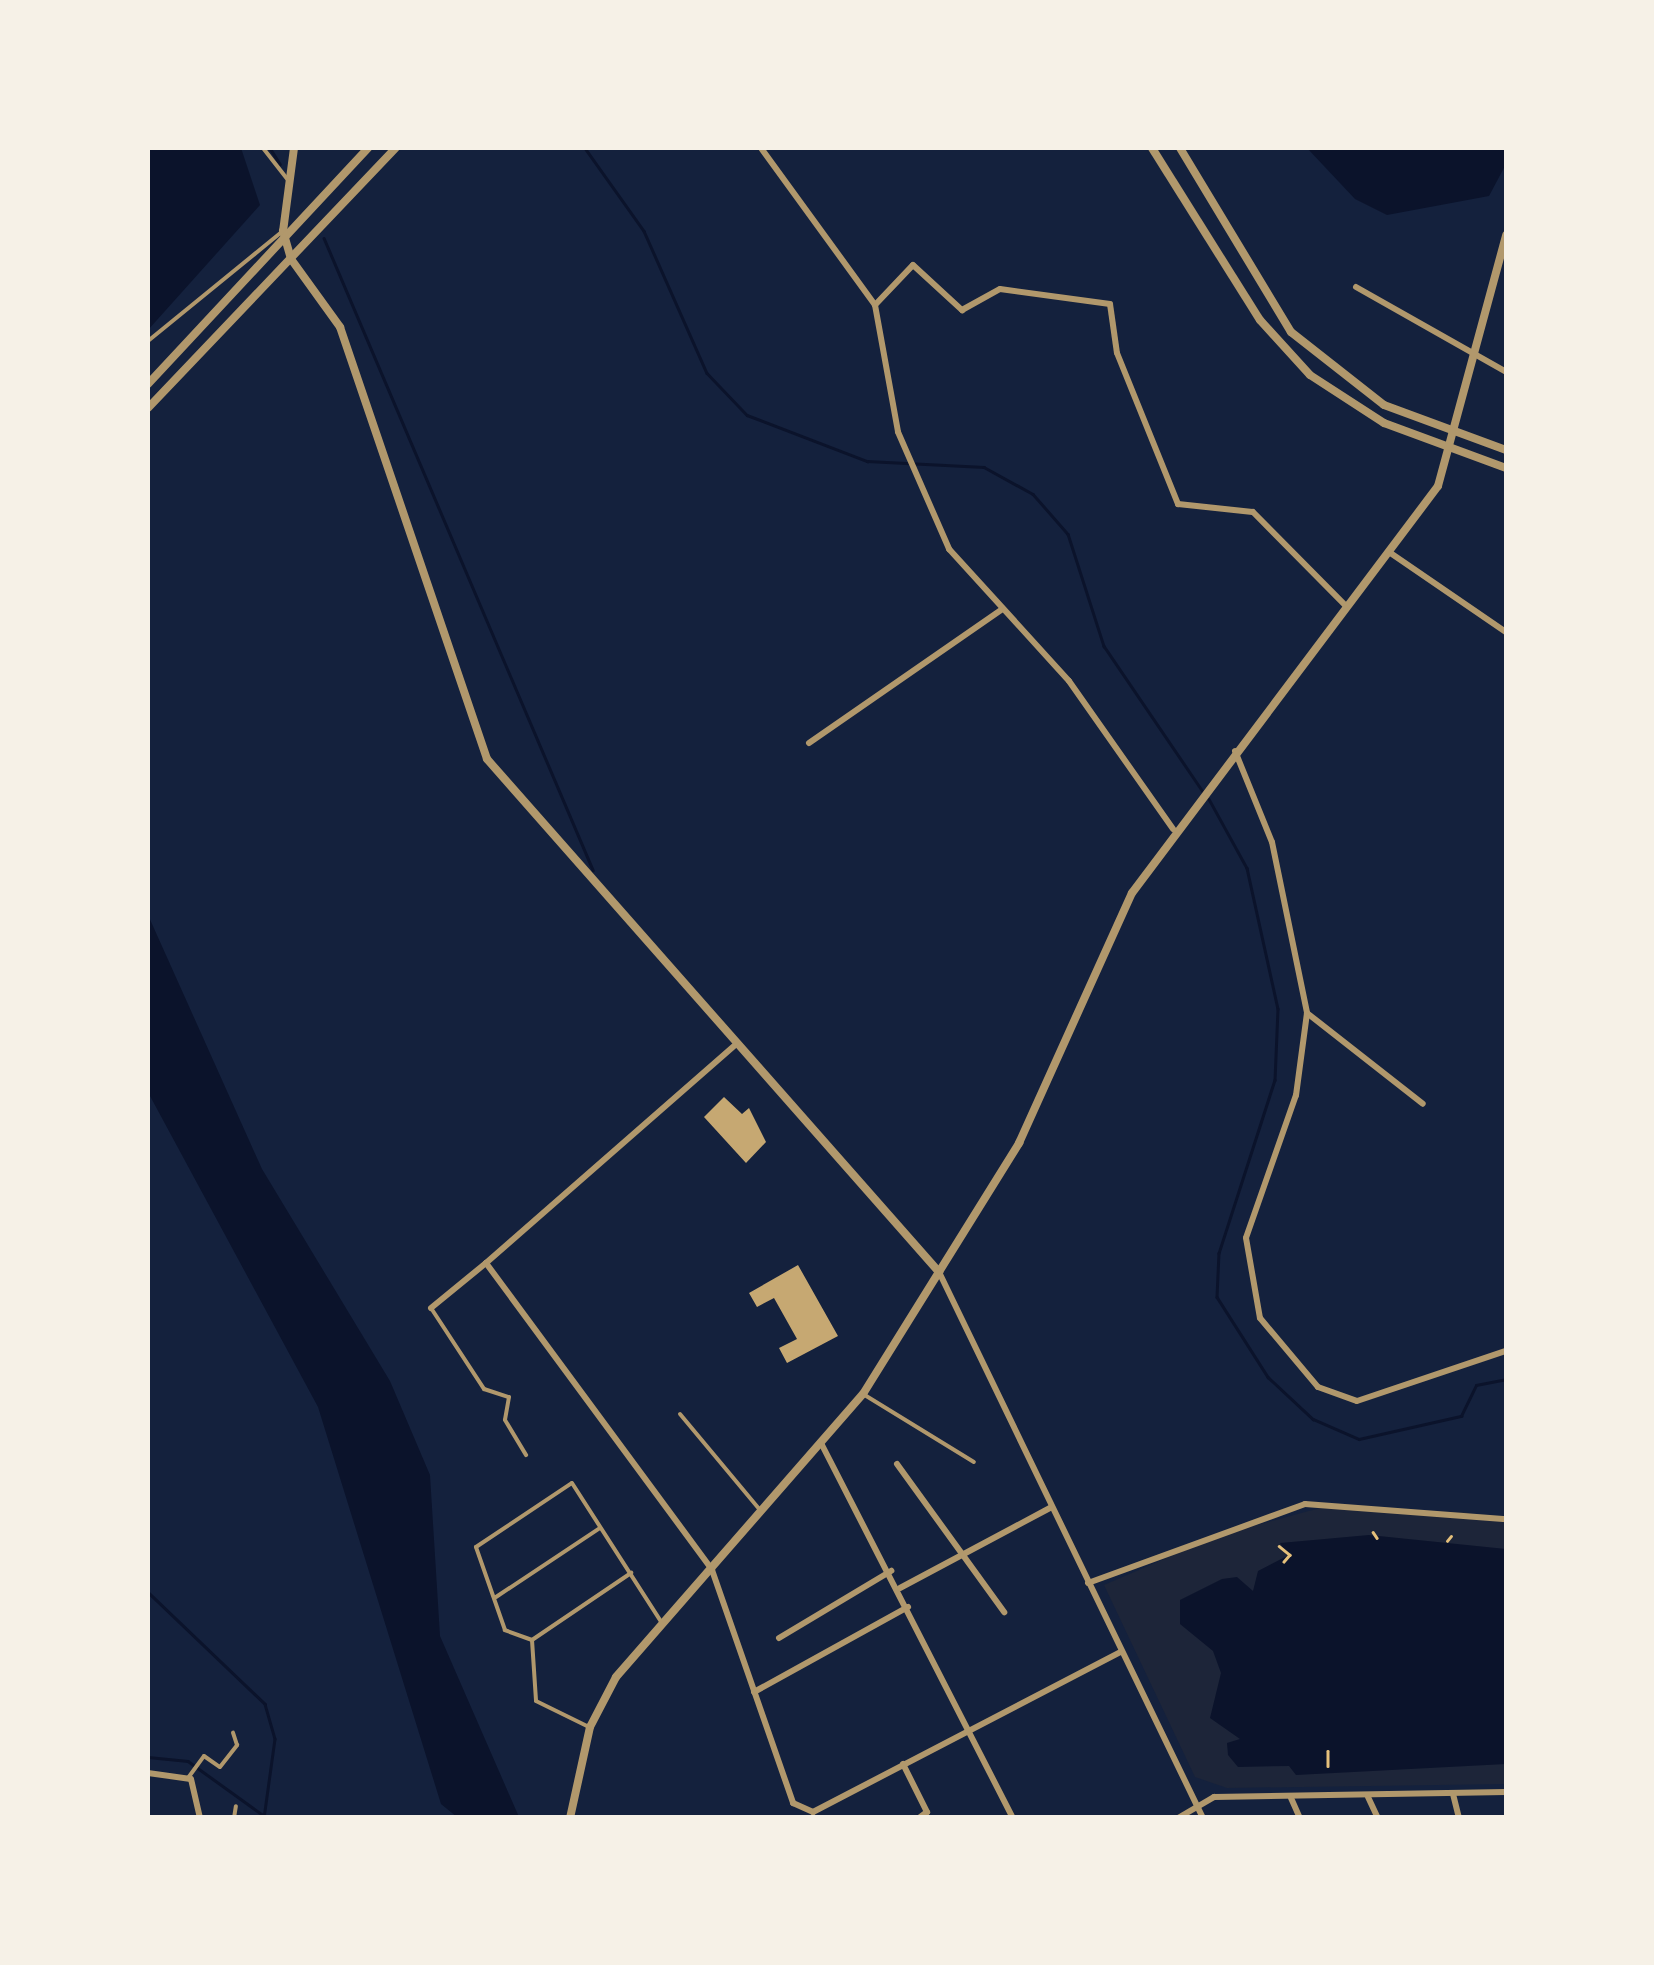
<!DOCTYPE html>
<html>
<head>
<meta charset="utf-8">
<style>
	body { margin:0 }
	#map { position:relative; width:1654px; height:1965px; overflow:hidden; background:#14213d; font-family:"PT Sans Narrow",sans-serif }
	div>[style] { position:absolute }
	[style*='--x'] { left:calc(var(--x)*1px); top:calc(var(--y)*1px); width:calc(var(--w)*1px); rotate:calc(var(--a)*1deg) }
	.green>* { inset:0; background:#1d2539 }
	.water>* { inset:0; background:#0b132b }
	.stream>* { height:2.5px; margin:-1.25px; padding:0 1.25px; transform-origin:1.25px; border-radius:1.25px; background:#0b132b }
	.building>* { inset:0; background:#c6a872 }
	.path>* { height:2.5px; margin:-1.25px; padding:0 1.25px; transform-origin:1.25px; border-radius:1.25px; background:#e5c07b }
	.service>* { height:4px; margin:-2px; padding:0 2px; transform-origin:2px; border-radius:2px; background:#b1986c }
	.minor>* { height:6px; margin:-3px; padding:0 3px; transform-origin:3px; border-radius:3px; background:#b1986c }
	.tertiary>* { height:8px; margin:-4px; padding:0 4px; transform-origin:4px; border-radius:4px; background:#b1986c }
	span { translate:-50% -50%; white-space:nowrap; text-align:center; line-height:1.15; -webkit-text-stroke:10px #f6f1e7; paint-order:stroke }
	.frame { position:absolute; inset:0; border:150px solid #f6f1e7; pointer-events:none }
</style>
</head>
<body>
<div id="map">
	<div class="green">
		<i style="clip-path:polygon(1320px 1508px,1465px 1512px,1506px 1523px,1506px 1784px,1227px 1788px,1195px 1777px,1104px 1585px,1220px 1535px)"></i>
	</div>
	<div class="water">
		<i style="clip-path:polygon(148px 148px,241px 148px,260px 205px,148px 330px)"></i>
		<i style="clip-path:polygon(1307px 148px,1506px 148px,1506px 164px,1489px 196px,1387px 215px,1355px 199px)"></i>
		<i style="clip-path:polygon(148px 915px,262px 1169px,390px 1381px,430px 1475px,440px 1636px,519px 1817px,457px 1817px,441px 1804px,318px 1407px,150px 1096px)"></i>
		<i style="clip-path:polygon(1369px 1535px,1506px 1549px,1506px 1764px,1296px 1775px,1289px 1766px,1238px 1767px,1228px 1755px,1227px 1743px,1240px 1739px,1210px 1718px,1221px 1673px,1213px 1651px,1180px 1624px,1180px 1600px,1222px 1579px,1237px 1577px,1253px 1591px,1258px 1571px,1287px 1556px,1280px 1543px)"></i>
	</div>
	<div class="stream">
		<i style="--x:270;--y:148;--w:19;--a:58"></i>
		<i style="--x:585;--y:148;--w:102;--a:54.6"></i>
		<i style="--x:644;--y:231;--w:155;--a:66.1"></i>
		<i style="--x:707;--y:373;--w:58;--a:46.4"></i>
		<i style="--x:747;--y:415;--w:129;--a:21"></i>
		<i style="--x:867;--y:461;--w:117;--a:2.9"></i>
		<i style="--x:984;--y:467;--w:56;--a:28.9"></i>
		<i style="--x:1033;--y:494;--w:53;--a:48.8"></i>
		<i style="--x:1068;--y:534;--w:118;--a:72.2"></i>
		<i style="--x:1104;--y:646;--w:178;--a:55.8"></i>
		<i style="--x:324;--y:238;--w:687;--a:66.94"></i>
		<i style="--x:1209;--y:799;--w:79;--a:61.2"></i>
		<i style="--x:1247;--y:868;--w:144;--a:77.6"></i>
		<i style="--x:1278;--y:1009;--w:71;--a:92.4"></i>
		<i style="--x:1275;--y:1080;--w:182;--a:107.9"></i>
		<i style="--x:1219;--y:1253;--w:44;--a:92.6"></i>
		<i style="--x:1217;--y:1297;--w:95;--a:57.5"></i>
		<i style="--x:1268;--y:1377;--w:62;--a:43"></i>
		<i style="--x:1313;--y:1419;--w:50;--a:23.5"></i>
		<i style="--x:1359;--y:1439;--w:105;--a:-12.7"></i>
		<i style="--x:1461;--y:1416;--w:34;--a:-64"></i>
		<i style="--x:1476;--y:1385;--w:31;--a:-11"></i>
		<i style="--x:148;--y:1592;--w:162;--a:43.7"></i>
		<i style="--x:265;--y:1704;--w:36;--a:74"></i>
		<i style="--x:275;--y:1739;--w:80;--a:97.9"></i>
		<i style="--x:148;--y:1757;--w:40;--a:5.7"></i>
		<i style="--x:188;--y:1761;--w:92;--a:35.8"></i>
	</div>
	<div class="building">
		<i style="clip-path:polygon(724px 1097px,742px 1114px,749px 1108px,766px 1142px,746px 1163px,704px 1117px)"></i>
		<i style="clip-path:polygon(798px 1265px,838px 1336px,787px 1363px,779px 1348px,797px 1339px,774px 1298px,757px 1307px,749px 1293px)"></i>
	</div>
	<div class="path">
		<i style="--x:1373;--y:1532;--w:7;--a:56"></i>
		<i style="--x:1447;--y:1541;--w:6;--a:-51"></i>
		<i style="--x:1279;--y:1546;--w:14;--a:39"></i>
		<i style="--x:1290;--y:1555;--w:9;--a:131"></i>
		<i style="--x:1328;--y:1751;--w:15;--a:90"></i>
	</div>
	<div class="service">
		<i style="--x:263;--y:148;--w:39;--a:52"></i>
		<i style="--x:148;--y:341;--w:174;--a:-39.2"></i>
		<i style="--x:431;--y:1308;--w:97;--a:56.8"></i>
		<i style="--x:484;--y:1389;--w:26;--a:18"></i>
		<i style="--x:509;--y:1397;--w:23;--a:100"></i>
		<i style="--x:505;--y:1420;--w:41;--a:59"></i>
		<i style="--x:863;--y:1394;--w:130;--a:31.5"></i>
		<i style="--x:680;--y:1414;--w:125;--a:50.2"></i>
		<i style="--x:496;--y:1597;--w:125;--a:-33.6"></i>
		<i style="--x:532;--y:1640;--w:29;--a:-160"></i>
		<i style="--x:505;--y:1630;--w:88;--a:-109.3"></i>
		<i style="--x:476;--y:1547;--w:115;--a:-33.7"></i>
		<i style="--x:572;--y:1483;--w:166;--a:57.3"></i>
		<i style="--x:532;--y:1640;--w:61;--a:86.2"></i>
		<i style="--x:536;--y:1701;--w:59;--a:26.1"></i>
		<i style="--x:532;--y:1640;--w:120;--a:-34.1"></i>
		<i style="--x:188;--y:1778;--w:27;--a:-54"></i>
		<i style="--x:204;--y:1756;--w:19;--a:35"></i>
		<i style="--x:220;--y:1767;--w:28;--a:-52"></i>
		<i style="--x:237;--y:1745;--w:13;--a:-108"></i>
		<i style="--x:234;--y:1818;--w:12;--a:-81"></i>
	</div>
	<div class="minor">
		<i style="--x:761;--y:148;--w:194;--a:54"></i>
		<i style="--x:875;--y:305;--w:129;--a:79.7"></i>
		<i style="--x:898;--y:432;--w:128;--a:66.4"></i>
		<i style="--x:949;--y:549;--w:178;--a:47.7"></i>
		<i style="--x:1069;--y:681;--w:181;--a:54.9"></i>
		<i style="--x:1356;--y:287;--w:172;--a:29.5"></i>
		<i style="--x:875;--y:305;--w:55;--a:-46.5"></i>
		<i style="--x:913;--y:265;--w:67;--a:42.6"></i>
		<i style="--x:962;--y:310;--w:43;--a:-28.9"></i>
		<i style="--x:1000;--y:289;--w:111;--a:7.8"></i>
		<i style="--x:1110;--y:304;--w:49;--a:81.9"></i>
		<i style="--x:1117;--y:353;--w:163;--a:68"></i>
		<i style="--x:1178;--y:504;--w:75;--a:6.1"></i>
		<i style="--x:1253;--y:512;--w:132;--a:45.3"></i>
		<i style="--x:1389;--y:552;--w:142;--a:34.4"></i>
		<i style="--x:809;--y:743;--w:234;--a:-34.7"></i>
		<i style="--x:1235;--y:751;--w:98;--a:67.9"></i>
		<i style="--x:1272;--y:842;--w:175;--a:78.4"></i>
		<i style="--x:1307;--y:1013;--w:83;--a:97.6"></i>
		<i style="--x:1296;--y:1095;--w:151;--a:109.3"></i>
		<i style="--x:1246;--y:1238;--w:81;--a:80.1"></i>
		<i style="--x:1260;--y:1318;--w:90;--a:50"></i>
		<i style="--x:1318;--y:1387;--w:41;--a:19.7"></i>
		<i style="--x:1357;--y:1401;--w:157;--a:-18.6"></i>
		<i style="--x:1307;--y:1013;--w:147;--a:38.1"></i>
		<i style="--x:734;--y:1046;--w:330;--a:138.8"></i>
		<i style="--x:486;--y:1263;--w:381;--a:53.6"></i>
		<i style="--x:712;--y:1570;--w:247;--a:70.8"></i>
		<i style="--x:793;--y:1803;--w:22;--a:24"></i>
		<i style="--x:813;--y:1812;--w:348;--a:-27.5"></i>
		<i style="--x:939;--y:1272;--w:606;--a:64.2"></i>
		<i style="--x:431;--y:1308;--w:71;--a:-39.3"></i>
		<i style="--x:821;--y:1443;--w:421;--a:62.9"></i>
		<i style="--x:897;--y:1464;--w:183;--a:54.1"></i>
		<i style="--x:1088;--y:1583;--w:231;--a:-20"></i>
		<i style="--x:1305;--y:1504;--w:202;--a:4.3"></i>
		<i style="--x:900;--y:1588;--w:172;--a:-28.1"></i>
		<i style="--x:779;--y:1638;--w:131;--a:-30.9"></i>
		<i style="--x:754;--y:1692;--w:176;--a:-28.9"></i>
		<i style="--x:903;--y:1764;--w:54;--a:63.4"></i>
		<i style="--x:927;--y:1812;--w:10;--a:143"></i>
		<i style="--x:148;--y:1773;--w:43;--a:7.9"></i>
		<i style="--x:191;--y:1779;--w:40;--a:77"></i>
		<i style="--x:1453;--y:1794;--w:25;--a:76"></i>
		<i style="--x:1368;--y:1797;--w:23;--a:65"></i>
		<i style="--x:1291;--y:1798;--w:22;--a:66"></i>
		<i style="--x:1178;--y:1818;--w:42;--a:-30.3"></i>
		<i style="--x:1214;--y:1797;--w:292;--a:-1"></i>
	</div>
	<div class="tertiary">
		<i style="--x:294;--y:148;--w:84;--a:97.5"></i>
		<i style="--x:283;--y:231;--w:29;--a:74"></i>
		<i style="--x:291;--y:259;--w:84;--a:54.2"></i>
		<i style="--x:340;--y:327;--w:456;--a:71.2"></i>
		<i style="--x:487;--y:759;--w:684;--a:48.62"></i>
		<i style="--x:1152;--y:148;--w:203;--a:57.9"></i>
		<i style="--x:1260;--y:320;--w:74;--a:47.7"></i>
		<i style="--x:1310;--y:375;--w:88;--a:33"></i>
		<i style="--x:1384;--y:423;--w:130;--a:20.2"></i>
		<i style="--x:1180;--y:148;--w:215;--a:58.9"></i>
		<i style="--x:1291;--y:332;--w:118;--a:38.1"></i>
		<i style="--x:1384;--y:405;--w:130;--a:20.2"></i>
		<i style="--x:148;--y:384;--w:323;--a:-47"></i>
		<i style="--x:148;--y:408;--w:359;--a:-46.4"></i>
		<i style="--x:570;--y:1818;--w:93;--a:-77.6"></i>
		<i style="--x:590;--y:1727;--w:56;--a:-62.5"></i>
		<i style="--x:616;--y:1677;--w:376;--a:-48.9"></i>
		<i style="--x:863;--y:1394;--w:296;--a:-58.1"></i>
		<i style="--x:1019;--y:1143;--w:274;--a:-65.7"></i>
		<i style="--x:1132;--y:893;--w:509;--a:-53.06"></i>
		<i style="--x:1438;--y:486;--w:260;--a:-74.8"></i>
	</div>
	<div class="frame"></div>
</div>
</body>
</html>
